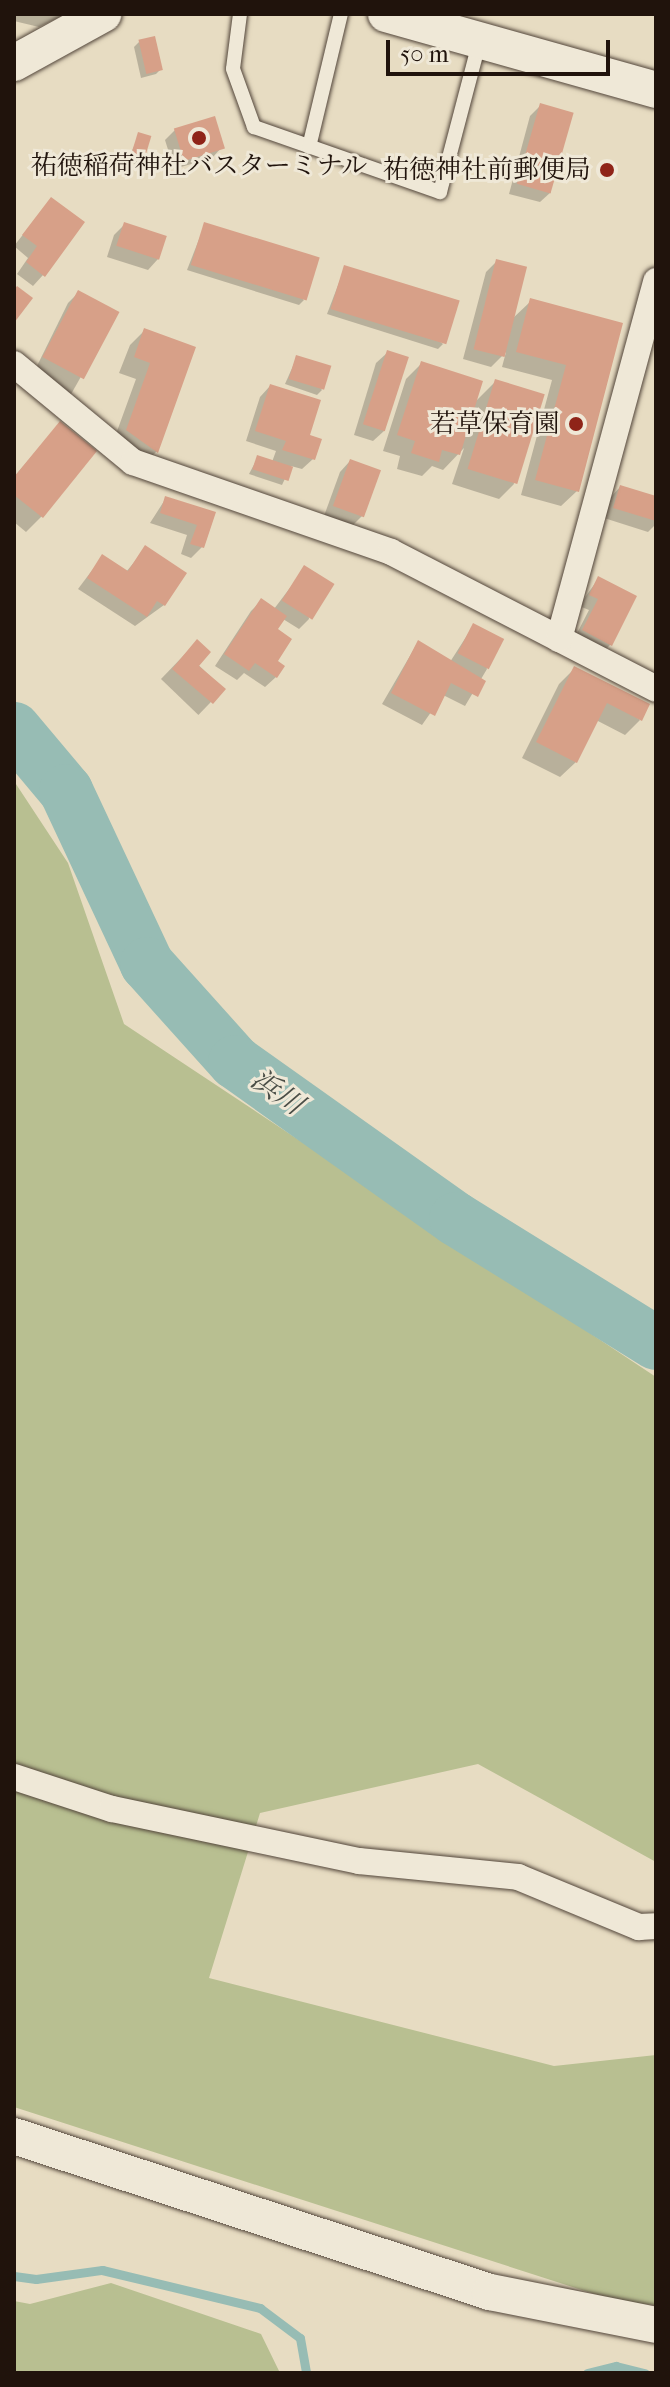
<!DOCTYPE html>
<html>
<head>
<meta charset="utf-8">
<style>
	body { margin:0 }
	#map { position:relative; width:670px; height:2387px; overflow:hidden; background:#e7dcc2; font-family:"IM FELL French Canon","Noto Serif JP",serif }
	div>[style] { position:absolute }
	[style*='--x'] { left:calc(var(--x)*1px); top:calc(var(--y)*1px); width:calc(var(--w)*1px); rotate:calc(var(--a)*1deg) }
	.green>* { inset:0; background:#b8bf91 }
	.shadow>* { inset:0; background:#0003; transform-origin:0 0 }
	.stream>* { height:9px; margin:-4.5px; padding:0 4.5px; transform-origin:4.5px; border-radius:4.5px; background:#97bcb4 }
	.river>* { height:54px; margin:-27px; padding:0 27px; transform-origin:27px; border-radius:27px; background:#97bcb4 }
	.building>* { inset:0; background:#d7a088; transform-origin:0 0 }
	.roads { filter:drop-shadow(0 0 2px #52453a) drop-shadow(0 0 2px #52453a) }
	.lane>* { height:14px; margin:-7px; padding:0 7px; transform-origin:7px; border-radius:7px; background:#efe8d7 }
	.street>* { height:26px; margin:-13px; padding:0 13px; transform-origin:13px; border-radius:13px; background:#efe8d7 }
	.secondary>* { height:36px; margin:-18px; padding:0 18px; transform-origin:18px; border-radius:18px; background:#efe8d7 }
	.dots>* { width:22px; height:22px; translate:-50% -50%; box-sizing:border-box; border:4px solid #efe8d7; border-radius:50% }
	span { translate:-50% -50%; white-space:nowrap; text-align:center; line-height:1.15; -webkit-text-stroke:6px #efe8d7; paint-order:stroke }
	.poi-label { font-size:26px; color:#20130c }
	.right { translate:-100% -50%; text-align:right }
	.water-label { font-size:28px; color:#4a4e47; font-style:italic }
	.frame { position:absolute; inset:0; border:16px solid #20130c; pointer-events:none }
	.scale { position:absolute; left:386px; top:40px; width:224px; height:36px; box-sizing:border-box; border:4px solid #20130c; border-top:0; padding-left:10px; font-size:24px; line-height:28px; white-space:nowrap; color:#20130c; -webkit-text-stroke:6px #efe8d7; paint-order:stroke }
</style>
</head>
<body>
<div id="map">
	<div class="green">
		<i style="clip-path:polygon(14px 781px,68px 863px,124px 1024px,656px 1377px,656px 1862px,478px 1764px,260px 1813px,209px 1978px,554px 2066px,656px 2055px,656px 2305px,619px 2302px,14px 2107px)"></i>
		<i style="clip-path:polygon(111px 2283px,261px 2334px,280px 2373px,14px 2373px,14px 2301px,30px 2304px)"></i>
	</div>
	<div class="shadow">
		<i style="clip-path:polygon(14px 14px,66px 14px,39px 27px,14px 21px)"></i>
		<i style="clip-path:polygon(139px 42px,161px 69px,156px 74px,141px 78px,134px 47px)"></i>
		<i style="clip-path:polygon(540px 106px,551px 192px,540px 202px,509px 194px,530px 116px)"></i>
		<i style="clip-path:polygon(175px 130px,222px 147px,212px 158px,174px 169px,165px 140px)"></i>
		<i style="clip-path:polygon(139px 135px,142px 160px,137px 165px,127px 162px)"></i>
		<i style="clip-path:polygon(51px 199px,43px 275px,33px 286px,17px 274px,28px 258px,14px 246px)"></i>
		<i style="clip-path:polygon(205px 224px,304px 300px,299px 305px,187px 270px)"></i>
		<i style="clip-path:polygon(124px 225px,158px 259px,148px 270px,107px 257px,114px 235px)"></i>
		<i style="clip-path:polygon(497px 261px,511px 320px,531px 301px,621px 324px,577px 491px,561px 506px,521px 495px,552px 380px,502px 367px,506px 352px,491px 367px,463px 359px,486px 272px)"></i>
		<i style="clip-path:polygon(345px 267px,443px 344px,438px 349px,327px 314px)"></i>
		<i style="clip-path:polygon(78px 293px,117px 313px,70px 396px,35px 370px,68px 303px)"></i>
		<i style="clip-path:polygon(145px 330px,194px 348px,156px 452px,141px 467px,112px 445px,136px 379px,119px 373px,130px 345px)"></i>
		<i style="clip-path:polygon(387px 353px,384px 431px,373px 441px,354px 435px,376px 363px)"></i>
		<i style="clip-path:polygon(297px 357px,322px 390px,317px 395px,285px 384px)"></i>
		<i style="clip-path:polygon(422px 363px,475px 402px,496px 381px,514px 484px,499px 499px,452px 484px,464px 448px,443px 470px,432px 466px,422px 476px,397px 469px,400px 456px,383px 451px,406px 379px)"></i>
		<i style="clip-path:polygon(270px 386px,307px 437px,313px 459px,302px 469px,291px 466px,282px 485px,249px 474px,258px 457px,272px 462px,276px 451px,246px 441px,260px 397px)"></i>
		<i style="clip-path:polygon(60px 423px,42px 516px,26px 532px,14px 522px,14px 477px)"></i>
		<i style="clip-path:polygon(350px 461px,362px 516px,352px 526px,324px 516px,340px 472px)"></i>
		<i style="clip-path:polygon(620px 487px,656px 498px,656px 524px,648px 532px,604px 518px,610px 498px)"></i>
		<i style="clip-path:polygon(166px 498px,213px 514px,202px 547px,191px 558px,181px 554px,187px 535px,150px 523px)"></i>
		<i style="clip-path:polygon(146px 548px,164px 605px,135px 626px,78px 589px,102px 557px,126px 572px)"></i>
		<i style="clip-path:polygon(305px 568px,309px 619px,299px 629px,283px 619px,276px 630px,276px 677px,265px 687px,244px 673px,237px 680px,215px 666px,251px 611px,261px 601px,274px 609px)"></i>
		<i style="clip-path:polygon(598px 579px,611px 644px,600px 655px,573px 641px,589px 610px,579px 606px)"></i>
		<i style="clip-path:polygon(473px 626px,487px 669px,465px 706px,443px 695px,422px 725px,382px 704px,418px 642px,450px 662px)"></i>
		<i style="left:186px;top:653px;width:52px;height:36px;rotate:44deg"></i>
		<i style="clip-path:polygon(574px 669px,640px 720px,625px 735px,596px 720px,576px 762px,560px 777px,522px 758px,559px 684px)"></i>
	</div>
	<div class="stream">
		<i style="--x:14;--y:2276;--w:22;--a:8"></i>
		<i style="--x:36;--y:2279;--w:67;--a:-7.8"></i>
		<i style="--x:102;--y:2270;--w:163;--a:13.5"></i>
		<i style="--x:260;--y:2308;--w:50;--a:36.9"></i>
		<i style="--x:300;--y:2338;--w:36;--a:80"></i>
		<i style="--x:587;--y:2373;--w:30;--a:-14"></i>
		<i style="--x:616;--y:2366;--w:30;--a:14"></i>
	</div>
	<div class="river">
		<i style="--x:14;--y:729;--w:81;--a:50"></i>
		<i style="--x:66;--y:791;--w:191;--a:64.9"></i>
		<i style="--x:147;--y:964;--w:132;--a:48.1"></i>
		<i style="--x:235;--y:1062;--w:271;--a:35.4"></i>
		<i style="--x:456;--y:1219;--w:235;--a:31.8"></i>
	</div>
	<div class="building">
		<i style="left:155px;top:36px;width:35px;height:17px;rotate:77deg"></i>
		<i style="left:540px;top:103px;width:35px;height:84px;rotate:16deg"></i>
		<i style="left:215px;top:116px;width:34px;height:43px;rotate:73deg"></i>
		<i style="left:138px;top:132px;width:14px;height:27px;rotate:17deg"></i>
		<i style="clip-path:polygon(51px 197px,85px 222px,45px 277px,26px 262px,37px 246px,22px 235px)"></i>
		<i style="left:124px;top:222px;width:45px;height:25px;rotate:18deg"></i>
		<i style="left:204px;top:222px;width:121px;height:45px;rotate:17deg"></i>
		<i style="left:496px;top:259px;width:32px;height:93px;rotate:14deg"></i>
		<i style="left:344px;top:265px;width:121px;height:46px;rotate:17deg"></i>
		<i style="clip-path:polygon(17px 286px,33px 298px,14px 323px,14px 290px)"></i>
		<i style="left:78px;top:290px;width:47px;height:76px;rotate:28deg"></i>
		<i style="clip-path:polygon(530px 298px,623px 323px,579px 492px,535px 480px,566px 365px,516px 352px)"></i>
		<i style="clip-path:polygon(144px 328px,196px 347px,158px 453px,126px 430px,150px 363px,134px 357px)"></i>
		<i style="left:387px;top:350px;width:23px;height:78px;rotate:18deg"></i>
		<i style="left:296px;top:355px;width:37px;height:25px;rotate:17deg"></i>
		<i style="clip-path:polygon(421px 361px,483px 381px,460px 455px,442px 450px,439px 462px,411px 453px,415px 441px,397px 435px)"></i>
		<i style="left:495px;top:379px;width:52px;height:94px;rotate:17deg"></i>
		<i style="clip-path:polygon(270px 384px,321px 400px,310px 435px,322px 439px,315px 460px,282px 450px,286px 441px,255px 431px)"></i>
		<i style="clip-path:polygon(60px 421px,97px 451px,43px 518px,14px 495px,14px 477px)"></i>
		<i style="left:257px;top:455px;width:38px;height:15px;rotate:18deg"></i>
		<i style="left:350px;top:459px;width:33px;height:50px;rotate:20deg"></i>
		<i style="clip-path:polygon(620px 485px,656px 496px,656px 521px,613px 508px)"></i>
		<i style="clip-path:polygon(165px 496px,216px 512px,204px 548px,190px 544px,197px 525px,160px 513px)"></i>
		<i style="clip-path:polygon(145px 545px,187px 573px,165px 606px,157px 601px,147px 617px,87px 578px,102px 554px,128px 571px)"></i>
		<i style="left:304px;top:565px;width:36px;height:42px;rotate:32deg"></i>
		<i style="clip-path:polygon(598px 576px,637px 596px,612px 646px,582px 630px,598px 599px,589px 595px)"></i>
		<i style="clip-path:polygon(261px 598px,287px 616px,278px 629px,292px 639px,278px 661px,285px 666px,277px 678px,255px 663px,249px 671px,224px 654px)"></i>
		<i style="left:473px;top:623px;width:35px;height:34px;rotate:27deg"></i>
		<i style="clip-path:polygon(197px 639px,211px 652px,199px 666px,226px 689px,213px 704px,172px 669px)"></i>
		<i style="clip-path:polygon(418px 640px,486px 681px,478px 697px,451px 683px,435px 716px,391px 693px)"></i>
		<i style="clip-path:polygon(574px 666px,650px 704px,642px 721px,607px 703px,577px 763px,536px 742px)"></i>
	</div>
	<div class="roads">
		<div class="lane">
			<i style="--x:240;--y:14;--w:55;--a:97.3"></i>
			<i style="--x:233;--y:69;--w:62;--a:70.1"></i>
			<i style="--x:254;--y:127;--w:197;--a:19.3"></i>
			<i style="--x:440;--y:192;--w:157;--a:-75.3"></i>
			<i style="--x:309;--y:147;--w:137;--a:-76.5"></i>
		</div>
		<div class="street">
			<i style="--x:14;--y:364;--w:154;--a:39.5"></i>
			<i style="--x:133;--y:462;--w:273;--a:19.2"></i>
			<i style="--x:391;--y:552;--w:298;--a:27.3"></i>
			<i style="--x:559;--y:639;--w:371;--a:-74.8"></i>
			<i style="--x:14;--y:1777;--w:103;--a:18.1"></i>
			<i style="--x:112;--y:1809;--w:252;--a:11.9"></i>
			<i style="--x:359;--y:1861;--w:160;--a:5.7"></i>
			<i style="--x:518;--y:1877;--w:131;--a:22.5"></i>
			<i style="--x:639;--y:1927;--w:17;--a:-3"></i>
		</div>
		<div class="secondary">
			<i style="--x:386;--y:14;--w:280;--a:15.7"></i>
			<i style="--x:14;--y:63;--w:102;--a:-28.8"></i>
			<i style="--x:14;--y:2136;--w:501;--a:18.15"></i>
			<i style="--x:490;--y:2292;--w:169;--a:11.2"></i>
		</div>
	</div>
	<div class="dots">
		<i style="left:199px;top:138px;background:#8f2418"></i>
		<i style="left:607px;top:170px;background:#8f2418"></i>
		<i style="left:576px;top:424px;background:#8f2418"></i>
	</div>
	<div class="poi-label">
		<span style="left:199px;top:166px">祐徳稲荷神社バスターミナル</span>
		<span class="right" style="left:591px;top:170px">祐徳神社前郵便局</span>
		<span class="right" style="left:560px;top:424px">若草保育園</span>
	</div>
	<div class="water-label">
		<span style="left:277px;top:1092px;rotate:35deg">浜川</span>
	</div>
	<div class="frame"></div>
	<div class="scale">50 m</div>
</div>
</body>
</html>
